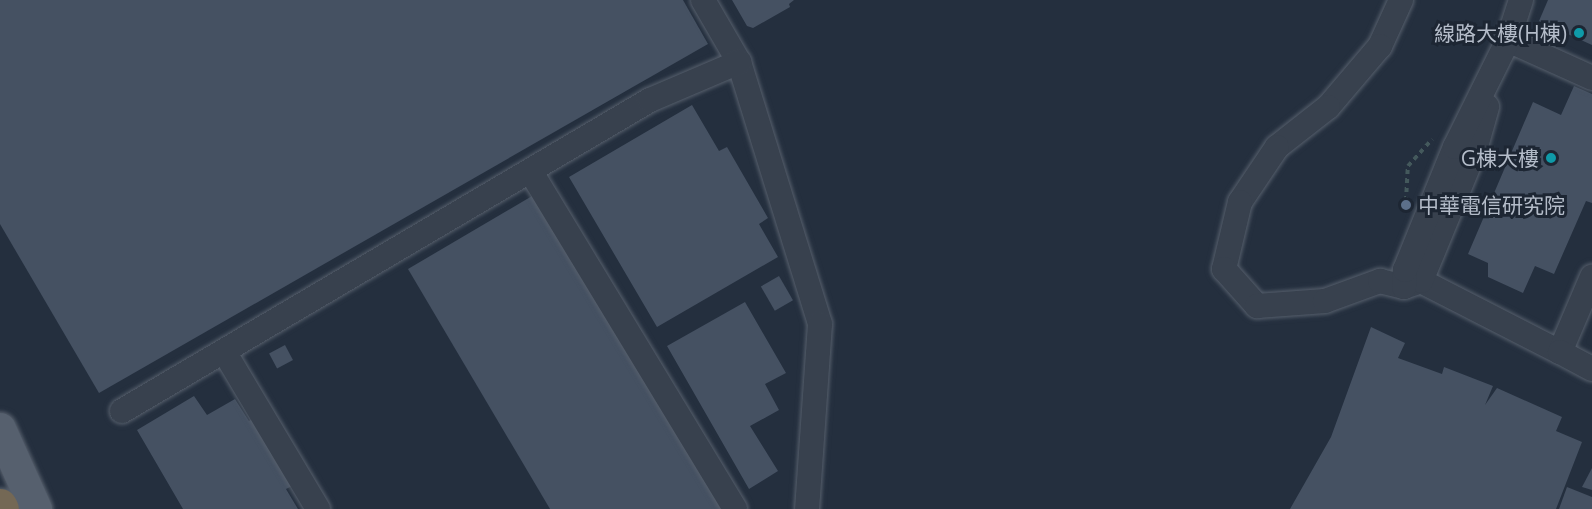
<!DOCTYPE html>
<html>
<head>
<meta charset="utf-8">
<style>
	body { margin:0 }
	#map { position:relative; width:1592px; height:509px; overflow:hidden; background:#242f3e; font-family:"Open Sans","Noto Sans TC",sans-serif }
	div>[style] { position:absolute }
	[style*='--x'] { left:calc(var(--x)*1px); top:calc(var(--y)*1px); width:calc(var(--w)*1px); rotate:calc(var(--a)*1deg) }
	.building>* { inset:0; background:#455162; transform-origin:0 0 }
	.path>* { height:4px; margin-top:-2px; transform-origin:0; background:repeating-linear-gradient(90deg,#44595c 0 4.5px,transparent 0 9px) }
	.roads { filter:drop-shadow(0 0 2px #565f6c) drop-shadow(0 0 2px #565f6c) }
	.minor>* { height:24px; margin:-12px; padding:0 12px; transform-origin:12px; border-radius:12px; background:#38414e }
	.major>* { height:32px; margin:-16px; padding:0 16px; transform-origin:16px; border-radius:16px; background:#56606e }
	.highway>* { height:33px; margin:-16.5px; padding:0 16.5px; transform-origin:16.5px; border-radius:16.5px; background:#746855 }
	.dots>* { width:16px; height:16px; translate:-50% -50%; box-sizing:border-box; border:3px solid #1d2633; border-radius:50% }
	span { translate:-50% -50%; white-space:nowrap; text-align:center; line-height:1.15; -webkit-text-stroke:6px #1d2633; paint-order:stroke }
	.poi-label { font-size:21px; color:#b4bcc9 }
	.right { translate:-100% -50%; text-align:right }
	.left { translate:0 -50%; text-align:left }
</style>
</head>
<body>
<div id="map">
	<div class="building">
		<i style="clip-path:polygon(0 0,683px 0,708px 44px,99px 393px,0 224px)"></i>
		<i style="clip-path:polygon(732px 0,794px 0,789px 4px,790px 7px,753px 28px,747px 26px)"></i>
		<i style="clip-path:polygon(1548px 0,1592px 0,1592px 45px,1539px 21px)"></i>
		<i style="clip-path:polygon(1574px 86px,1592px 94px,1592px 203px,1586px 201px,1554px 274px,1535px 266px,1523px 293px,1488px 277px,1488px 263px,1468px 254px,1533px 102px,1561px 115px)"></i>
		<i style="clip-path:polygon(692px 105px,719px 151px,727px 147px,768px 218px,759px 224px,778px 257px,657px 327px,569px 177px)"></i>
		<i style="clip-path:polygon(549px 186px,742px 509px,550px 509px,408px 269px)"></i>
		<i style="left:779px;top:276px;width:28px;height:21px;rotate:60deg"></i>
		<i style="clip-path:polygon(745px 302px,786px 373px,765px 384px,779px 410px,750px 426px,778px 471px,749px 489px,667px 346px)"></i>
		<i style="clip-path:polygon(1371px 327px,1405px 343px,1398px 358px,1442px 374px,1444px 367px,1493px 386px,1485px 405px,1497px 388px,1562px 417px,1556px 431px,1582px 442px,1556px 509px,1290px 509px,1331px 437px)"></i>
		<i style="left:285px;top:345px;width:17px;height:18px;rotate:62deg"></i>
		<i style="clip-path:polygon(194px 396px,207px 415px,235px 399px,249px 421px,254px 418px,292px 486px,286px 489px,298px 509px,183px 509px,137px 430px)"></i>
		<i style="clip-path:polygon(1592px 468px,1592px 490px,1582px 487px)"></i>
		<i style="clip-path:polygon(1567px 487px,1592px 497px,1592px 509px,1559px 509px)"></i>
	</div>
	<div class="path">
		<i style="--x:1406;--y:201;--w:35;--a:-87"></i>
		<i style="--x:1408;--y:166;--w:36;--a:-48"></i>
	</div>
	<div class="roads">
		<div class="minor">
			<i style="--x:703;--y:0;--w:72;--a:59.9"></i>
			<i style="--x:739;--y:62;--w:274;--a:72.8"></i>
			<i style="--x:820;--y:324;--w:185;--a:94"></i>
			<i style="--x:1401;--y:0;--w:51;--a:114.5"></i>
			<i style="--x:1380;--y:46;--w:80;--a:130.4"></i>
			<i style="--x:1328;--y:107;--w:65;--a:141.9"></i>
			<i style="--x:1277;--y:147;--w:66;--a:123.9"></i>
			<i style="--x:1240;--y:202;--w:69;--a:103.4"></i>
			<i style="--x:1224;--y:269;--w:50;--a:48.3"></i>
			<i style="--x:1257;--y:306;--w:68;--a:-4.2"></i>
			<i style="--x:1325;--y:301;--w:59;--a:-20"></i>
			<i style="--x:1380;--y:281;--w:25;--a:14"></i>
			<i style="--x:1404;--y:287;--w:18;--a:-19"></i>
			<i style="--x:1421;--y:281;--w:156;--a:27.1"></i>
			<i style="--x:1560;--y:352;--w:82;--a:-66.9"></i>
			<i style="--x:1521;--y:0;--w:42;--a:108"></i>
			<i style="--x:1508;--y:40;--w:92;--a:24.3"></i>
			<i style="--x:531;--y:172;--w:394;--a:58.8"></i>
			<i style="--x:1421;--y:281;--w:142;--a:-67.6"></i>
			<i style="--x:1475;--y:150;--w:45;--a:-74.4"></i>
			<i style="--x:1404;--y:287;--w:17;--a:-87"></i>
			<i style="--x:1405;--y:270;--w:133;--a:-67.9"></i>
			<i style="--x:1455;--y:147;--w:119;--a:-63.6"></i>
			<i style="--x:1560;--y:352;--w:36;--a:28"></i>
			<i style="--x:225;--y:353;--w:182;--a:59.2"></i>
			<i style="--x:122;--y:411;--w:613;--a:-30.5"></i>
			<i style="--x:650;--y:100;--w:97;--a:-23.1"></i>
		</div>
		<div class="major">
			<i style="--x:0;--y:429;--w:88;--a:65.8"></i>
		</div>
		<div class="highway">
			<i style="--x:0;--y:505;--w:4;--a:63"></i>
		</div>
	</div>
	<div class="dots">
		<i style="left:1579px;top:33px;background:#0f9aa8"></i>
		<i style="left:1551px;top:158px;background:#0f9aa8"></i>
		<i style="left:1406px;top:205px;background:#5c6f8a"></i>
	</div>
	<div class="poi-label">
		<span class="right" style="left:1567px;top:33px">線路大樓(H棟)</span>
		<span class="right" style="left:1539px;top:158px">G棟大樓</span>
		<span class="left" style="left:1418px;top:205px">中華電信研究院</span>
	</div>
</div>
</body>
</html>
